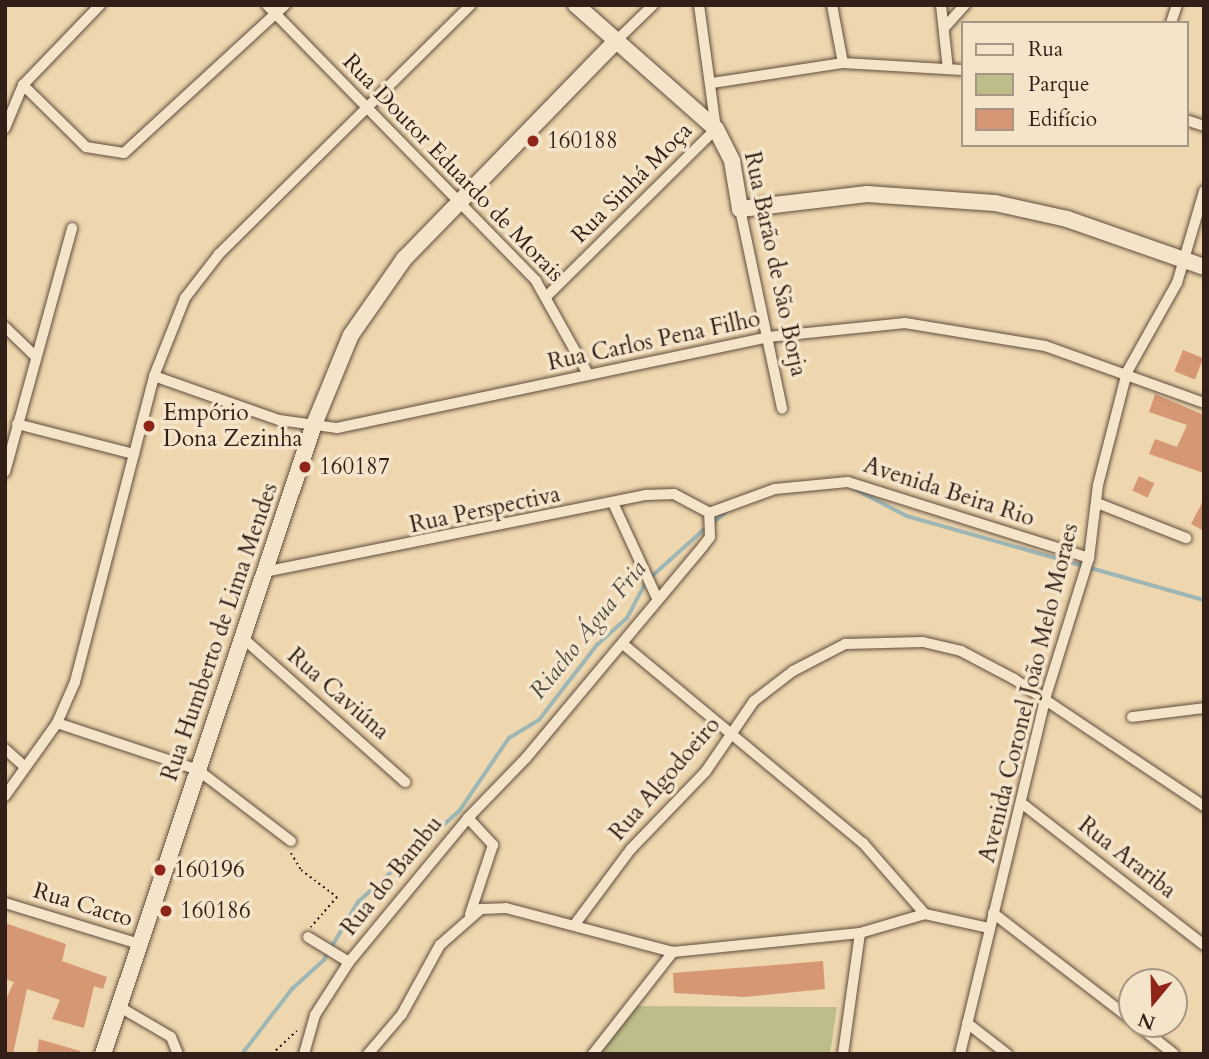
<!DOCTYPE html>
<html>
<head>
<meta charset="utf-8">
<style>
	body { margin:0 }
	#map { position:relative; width:1209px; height:1059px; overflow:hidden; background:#eed7ae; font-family:Cardo,serif }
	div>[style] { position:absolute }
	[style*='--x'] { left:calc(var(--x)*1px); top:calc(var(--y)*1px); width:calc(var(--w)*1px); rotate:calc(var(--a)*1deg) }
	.green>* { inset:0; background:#bcbd88 }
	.stream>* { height:3.5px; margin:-1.75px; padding:0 1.75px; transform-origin:1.75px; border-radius:1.75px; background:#9eb7b5 }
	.building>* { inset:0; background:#d69874; transform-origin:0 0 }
	.path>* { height:2px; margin-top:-1px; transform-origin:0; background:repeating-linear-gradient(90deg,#311f18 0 2px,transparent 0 5.5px) }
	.roads { filter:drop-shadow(0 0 2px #604d3e) drop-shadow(0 0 2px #604d3e) }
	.street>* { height:10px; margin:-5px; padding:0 5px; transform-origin:5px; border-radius:5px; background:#f4e5ca }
	.secondary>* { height:16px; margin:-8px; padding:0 8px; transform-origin:8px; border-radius:8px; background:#f4e5ca }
	.dots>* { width:19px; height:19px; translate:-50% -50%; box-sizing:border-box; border:4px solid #f4e5ca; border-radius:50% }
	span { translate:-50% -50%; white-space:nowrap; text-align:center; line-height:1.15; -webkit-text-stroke:7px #f4e5ca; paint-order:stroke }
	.poi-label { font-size:23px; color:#311f18 }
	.left { translate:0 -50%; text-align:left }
	.street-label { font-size:23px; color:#311f18 }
	.water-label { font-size:24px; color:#524d47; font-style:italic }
	.frame { position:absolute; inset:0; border:7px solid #311f18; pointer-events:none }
	.legend { position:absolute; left:961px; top:21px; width:228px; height:126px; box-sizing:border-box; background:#f4e5ca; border:2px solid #a69683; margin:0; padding:9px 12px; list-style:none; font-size:21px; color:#311f18 }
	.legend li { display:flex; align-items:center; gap:14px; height:35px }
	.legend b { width:35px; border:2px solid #a69683 }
	.north { position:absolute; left:1118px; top:968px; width:70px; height:70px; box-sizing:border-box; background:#f4e5ca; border:2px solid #a69683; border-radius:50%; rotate:199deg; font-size:19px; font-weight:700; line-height:28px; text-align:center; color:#311f18 }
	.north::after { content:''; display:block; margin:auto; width:24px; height:32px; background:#8f2418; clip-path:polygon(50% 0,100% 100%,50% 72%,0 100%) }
</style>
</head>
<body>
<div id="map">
	<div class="green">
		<i style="clip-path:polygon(632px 1006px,837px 1007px,830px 1054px,597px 1054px)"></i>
	</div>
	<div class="stream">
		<i style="--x:855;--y:489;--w:59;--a:27.4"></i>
		<i style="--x:907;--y:516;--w:309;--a:15.8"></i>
		<i style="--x:713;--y:523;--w:17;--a:-40"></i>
		<i style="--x:651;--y:577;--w:75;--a:-41.8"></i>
		<i style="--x:242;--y:1054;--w:82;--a:-52.4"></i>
		<i style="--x:292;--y:989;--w:43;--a:-42.2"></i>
		<i style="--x:324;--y:960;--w:67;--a:-59.6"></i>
		<i style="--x:358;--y:902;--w:137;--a:-42"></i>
		<i style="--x:460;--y:810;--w:87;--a:-55.8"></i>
		<i style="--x:509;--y:738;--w:35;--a:-31"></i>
		<i style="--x:539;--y:720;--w:95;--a:-52.3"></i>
		<i style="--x:597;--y:645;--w:40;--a:-42"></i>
		<i style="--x:627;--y:618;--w:40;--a:-62"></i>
	</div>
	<div class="building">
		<i style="left:1183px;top:350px;width:22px;height:23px;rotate:22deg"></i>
		<i style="clip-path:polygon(1155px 394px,1204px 415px,1204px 473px,1149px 454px,1155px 439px,1177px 447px,1187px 425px,1149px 412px)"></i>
		<i style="left:1139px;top:476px;width:17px;height:16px;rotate:25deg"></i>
		<i style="clip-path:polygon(1204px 499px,1204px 531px,1191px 524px)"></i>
		<i style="clip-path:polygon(5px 923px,66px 944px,62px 961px,107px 977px,103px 989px,94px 986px,84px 1028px,52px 1019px,60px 1000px,27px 989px,13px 1054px,5px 1054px,5px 1001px,14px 982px,5px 979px)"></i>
		<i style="clip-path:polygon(823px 961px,825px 989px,744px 997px,674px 993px,673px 973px)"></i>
		<i style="clip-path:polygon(39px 1039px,80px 1051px,80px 1054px,37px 1054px)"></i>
	</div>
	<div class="path">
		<i style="--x:291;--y:853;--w:20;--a:60"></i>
		<i style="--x:301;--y:870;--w:45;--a:36.9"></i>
		<i style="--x:337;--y:897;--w:40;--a:131"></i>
		<i style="--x:272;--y:1054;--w:34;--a:-43"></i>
	</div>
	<div class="roads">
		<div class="street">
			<i style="--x:267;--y:5;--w:385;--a:45.7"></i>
			<i style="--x:536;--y:281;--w:107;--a:60.8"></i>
			<i style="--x:832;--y:5;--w:59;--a:79.3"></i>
			<i style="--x:941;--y:5;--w:64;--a:83.8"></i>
			<i style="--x:1171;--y:23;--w:19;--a:-72"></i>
			<i style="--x:945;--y:27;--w:30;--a:-48"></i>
			<i style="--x:616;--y:41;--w:52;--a:-44.2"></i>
			<i style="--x:712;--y:83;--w:133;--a:-8.7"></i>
			<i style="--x:843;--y:63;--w:119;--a:3.4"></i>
			<i style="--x:23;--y:85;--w:88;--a:44.5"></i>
			<i style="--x:86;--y:147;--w:38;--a:9"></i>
			<i style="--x:124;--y:153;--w:219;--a:-42.6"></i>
			<i style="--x:1186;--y:120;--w:19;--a:18"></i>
			<i style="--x:5;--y:128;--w:47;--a:-67.3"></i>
			<i style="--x:23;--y:85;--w:111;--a:-46.1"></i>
			<i style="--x:740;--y:209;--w:204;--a:78.1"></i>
			<i style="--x:548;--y:295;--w:236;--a:-44.7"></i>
			<i style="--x:716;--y:129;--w:125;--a:-97.8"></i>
			<i style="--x:5;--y:327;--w:43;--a:44.1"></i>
			<i style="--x:154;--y:376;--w:133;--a:19.4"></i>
			<i style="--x:279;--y:420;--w:59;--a:7.9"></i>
			<i style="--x:337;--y:428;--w:441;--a:-11.9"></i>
			<i style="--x:768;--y:337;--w:138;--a:-5.8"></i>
			<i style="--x:905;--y:323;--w:142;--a:9.3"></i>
			<i style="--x:1045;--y:346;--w:169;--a:19.7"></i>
			<i style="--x:17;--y:424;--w:121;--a:14.4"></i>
			<i style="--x:5;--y:472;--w:253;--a:-74.6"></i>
			<i style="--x:1097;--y:503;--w:96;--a:21.5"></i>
			<i style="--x:614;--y:505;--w:100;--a:65.2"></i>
			<i style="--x:709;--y:513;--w:70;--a:-20"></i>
			<i style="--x:775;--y:489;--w:73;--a:-5.5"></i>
			<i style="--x:848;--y:482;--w:253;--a:17.5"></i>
			<i style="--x:264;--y:572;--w:391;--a:-11.4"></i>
			<i style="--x:647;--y:495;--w:27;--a:-2"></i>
			<i style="--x:674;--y:494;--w:40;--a:28"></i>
			<i style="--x:243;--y:638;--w:217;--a:41.6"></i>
			<i style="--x:623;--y:644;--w:312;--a:39.7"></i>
			<i style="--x:863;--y:843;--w:94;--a:48.9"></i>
			<i style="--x:1132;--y:717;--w:73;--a:-7.1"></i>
			<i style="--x:57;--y:723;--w:149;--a:18.4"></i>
			<i style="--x:198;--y:770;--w:117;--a:37.4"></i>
			<i style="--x:5;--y:749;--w:27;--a:42"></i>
			<i style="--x:5;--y:796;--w:90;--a:-54.5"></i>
			<i style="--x:57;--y:723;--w:45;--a:-66.3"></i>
			<i style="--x:75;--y:682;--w:316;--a:-75.5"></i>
			<i style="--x:154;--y:376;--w:84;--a:-68.3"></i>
			<i style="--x:185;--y:298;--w:56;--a:-52.3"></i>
			<i style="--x:219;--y:254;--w:354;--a:-44.7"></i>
			<i style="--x:1024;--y:805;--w:228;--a:37.9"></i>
			<i style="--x:468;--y:818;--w:83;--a:-46"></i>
			<i style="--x:526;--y:758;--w:276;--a:-50.1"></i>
			<i style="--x:703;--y:546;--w:11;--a:-52"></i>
			<i style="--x:710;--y:537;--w:24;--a:-92"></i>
			<i style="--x:5;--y:903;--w:140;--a:17"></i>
			<i style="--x:993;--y:913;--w:175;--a:37.6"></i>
			<i style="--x:575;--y:924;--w:94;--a:-53.3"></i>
			<i style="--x:631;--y:849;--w:108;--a:-46.1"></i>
			<i style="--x:706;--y:771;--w:85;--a:-55.6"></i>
			<i style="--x:754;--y:701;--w:49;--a:-37.6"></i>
			<i style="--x:793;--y:671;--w:59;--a:-27.4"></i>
			<i style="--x:845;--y:644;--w:78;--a:-1.5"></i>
			<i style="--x:923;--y:642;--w:39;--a:13"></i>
			<i style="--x:961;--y:651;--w:60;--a:27.8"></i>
			<i style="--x:1014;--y:679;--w:229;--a:33.8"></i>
			<i style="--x:308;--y:937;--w:48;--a:31.4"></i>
			<i style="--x:118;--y:1006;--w:61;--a:30.3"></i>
			<i style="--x:171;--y:1037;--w:18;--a:68"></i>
			<i style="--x:967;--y:1023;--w:51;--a:37.8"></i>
			<i style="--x:1136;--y:1024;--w:48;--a:38.3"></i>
			<i style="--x:304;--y:1054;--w:41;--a:-74.2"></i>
			<i style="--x:315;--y:1015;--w:63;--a:-57.3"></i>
			<i style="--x:349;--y:962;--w:187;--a:-50.4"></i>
			<i style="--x:468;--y:818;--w:37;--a:47"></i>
			<i style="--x:493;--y:845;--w:73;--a:108.4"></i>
			<i style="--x:368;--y:1054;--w:52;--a:-49.6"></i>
			<i style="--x:402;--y:1014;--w:79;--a:-61.2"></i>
			<i style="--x:440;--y:945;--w:55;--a:-41.3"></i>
			<i style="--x:481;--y:909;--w:25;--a:-2"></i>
			<i style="--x:506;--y:908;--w:173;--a:14.8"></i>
			<i style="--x:673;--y:952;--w:188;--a:-5.8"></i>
			<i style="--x:860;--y:933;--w:68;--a:-16.3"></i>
			<i style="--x:925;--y:914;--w:66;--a:12.3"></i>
			<i style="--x:593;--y:1054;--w:130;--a:-51.9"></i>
			<i style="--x:843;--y:1054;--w:122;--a:-82"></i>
			<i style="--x:960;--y:1054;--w:365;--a:-76.5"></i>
			<i style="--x:1045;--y:699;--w:148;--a:-72.7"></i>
			<i style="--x:1089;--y:558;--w:74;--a:-83"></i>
			<i style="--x:1098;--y:485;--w:117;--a:-75.6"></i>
			<i style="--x:1127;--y:372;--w:102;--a:-60.7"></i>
			<i style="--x:1177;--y:283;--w:96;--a:-73.6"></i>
		</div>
		<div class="secondary">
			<i style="--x:576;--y:5;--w:187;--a:41.5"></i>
			<i style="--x:716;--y:129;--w:36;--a:63"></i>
			<i style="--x:732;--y:161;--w:49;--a:80.5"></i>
			<i style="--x:740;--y:209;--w:128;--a:-6.7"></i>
			<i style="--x:867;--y:194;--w:128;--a:4"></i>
			<i style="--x:995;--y:203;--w:74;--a:12.5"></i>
			<i style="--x:1067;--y:219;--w:145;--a:19.3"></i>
			<i style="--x:103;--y:1054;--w:661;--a:-71.48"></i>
			<i style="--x:313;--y:427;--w:100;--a:-67.6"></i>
			<i style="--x:351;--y:335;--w:93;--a:-55.1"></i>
			<i style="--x:404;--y:259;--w:304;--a:-45.8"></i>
		</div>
	</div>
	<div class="dots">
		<i style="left:533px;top:141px;background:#8f2418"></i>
		<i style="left:149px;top:426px;background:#8f2418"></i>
		<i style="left:305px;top:467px;background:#8f2418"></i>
		<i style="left:160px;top:870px;background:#8f2418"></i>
		<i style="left:166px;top:911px;background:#8f2418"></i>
	</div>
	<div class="poi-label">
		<span class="left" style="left:547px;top:141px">160188</span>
		<span class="left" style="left:163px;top:426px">Empório<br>Dona Zezinha</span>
		<span class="left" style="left:319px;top:467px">160187</span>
		<span class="left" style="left:174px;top:870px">160196</span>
		<span class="left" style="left:180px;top:911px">160186</span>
	</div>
	<div class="street-label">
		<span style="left:453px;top:168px;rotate:46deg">Rua Doutor Eduardo de Morais</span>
		<span style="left:632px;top:183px;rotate:-45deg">Rua Sinhá Moça</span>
		<span style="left:775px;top:264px;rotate:78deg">Rua Barão de São Borja</span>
		<span style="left:654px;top:341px;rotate:-12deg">Rua Carlos Pena Filho</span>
		<span style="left:949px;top:492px;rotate:18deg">Avenida Beira Rio</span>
		<span style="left:485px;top:510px;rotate:-12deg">Rua Perspectiva</span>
		<span style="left:220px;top:632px;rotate:-71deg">Rua Humberto de Lima Mendes</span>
		<span style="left:1029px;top:693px;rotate:-76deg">Avenida Coronel João Melo Moraes</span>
		<span style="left:338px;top:694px;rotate:41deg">Rua Caviúna</span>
		<span style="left:665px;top:779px;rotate:-49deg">Rua Algodoeiro</span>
		<span style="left:1127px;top:858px;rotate:38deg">Rua Arariba</span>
		<span style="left:392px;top:876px;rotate:-51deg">Rua do Bambu</span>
		<span style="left:83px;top:905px;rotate:17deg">Rua Cacto</span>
	</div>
	<div class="water-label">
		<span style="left:588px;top:630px;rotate:-51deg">Riacho Água Fria</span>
	</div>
	<div class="frame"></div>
	<ul class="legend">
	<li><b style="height:9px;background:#f4e5ca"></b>Rua</li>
	<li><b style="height:19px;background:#bcbd88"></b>Parque</li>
	<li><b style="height:19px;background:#d69874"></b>Edifício</li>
	</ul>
	<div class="north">N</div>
</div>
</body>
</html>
